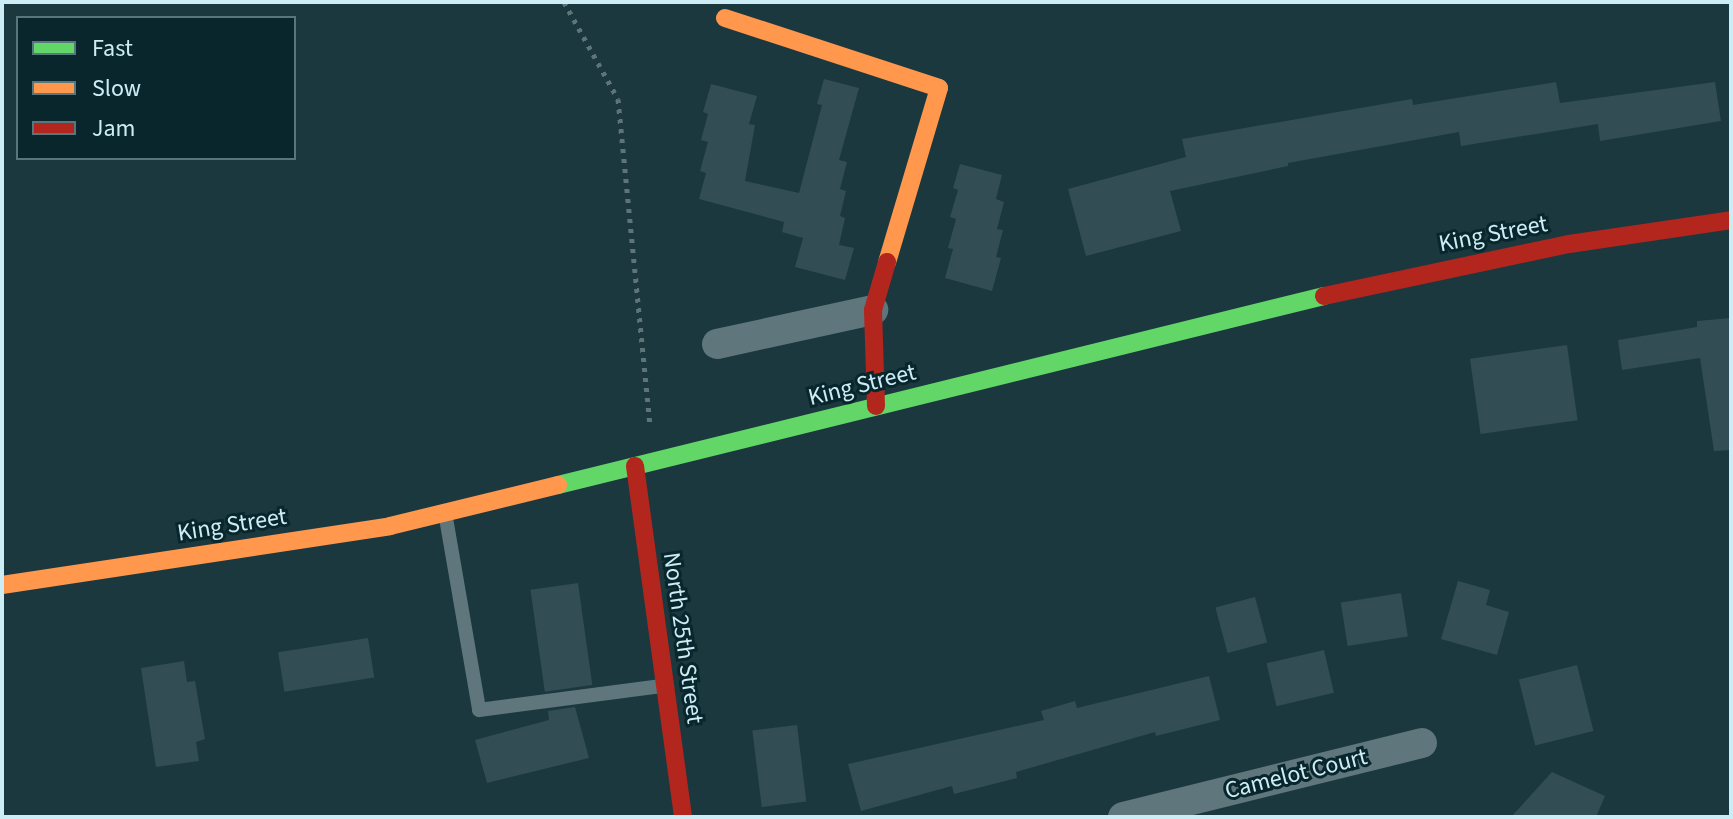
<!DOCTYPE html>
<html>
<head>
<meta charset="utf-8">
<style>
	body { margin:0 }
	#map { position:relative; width:1733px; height:819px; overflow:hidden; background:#1b383f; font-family:"Source Sans 3",sans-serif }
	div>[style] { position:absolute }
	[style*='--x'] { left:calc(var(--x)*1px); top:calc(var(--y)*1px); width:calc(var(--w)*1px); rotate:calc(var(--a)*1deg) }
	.building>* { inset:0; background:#324d54; transform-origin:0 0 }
	.path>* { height:5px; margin-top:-2.5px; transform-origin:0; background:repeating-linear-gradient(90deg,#5e7479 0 4px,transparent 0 10px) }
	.lane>* { height:14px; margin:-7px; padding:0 7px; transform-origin:7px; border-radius:7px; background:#5f767c }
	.street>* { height:30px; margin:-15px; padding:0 15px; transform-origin:15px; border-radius:15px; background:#5f767c }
	.fast>* { height:18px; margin:-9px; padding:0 9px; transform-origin:9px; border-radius:9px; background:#63d668 }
	.slow>* { height:18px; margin:-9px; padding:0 9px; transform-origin:9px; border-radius:9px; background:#ff974d }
	.jam>* { height:18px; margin:-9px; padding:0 9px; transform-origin:9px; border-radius:9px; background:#b3261e }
	span { translate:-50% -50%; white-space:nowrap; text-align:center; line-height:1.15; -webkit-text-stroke:6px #0a262d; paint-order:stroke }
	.street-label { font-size:24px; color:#cdedf6 }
	.frame { position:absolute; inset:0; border:4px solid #cdedf6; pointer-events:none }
	.legend { position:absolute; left:16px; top:16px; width:280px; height:144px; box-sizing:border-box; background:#0a262d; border:2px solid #58767d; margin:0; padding:10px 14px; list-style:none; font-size:24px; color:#cdedf6 }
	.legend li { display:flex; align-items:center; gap:16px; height:40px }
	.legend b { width:40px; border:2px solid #58767d }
</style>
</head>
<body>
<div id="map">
	<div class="building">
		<i style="clip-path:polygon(824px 79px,859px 88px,839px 160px,847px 162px,840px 189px,846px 191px,840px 216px,845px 218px,839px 245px,854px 248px,845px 280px,795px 267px,803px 238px,782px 232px,784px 222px,699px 199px,706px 173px,700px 171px,708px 142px,701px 140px,708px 114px,703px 112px,711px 84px,757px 96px,749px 124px,755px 125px,745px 181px,799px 193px,822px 105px,817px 104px)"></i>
		<i style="clip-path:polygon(1556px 82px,1560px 103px,1715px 82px,1721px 121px,1600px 141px,1598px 124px,1461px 146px,1459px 132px,1288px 163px,1288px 166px,1170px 191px,1181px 231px,1086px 256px,1068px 189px,1186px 157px,1182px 139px,1412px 99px,1413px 105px)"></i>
		<i style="clip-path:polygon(960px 164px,1002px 175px,996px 199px,1004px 202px,997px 229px,1003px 230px,996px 257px,1001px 258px,992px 291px,945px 278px,953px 249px,948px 248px,956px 219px,950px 217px,958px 190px,953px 188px)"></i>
		<i style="clip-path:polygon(1731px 318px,1731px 450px,1714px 451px,1700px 358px,1622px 370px,1618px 340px,1697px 327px,1697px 321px)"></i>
		<i style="left:1567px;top:345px;width:76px;height:98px;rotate:82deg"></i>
		<i style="clip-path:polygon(1458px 581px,1490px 590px,1486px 605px,1509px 612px,1497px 655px,1441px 639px)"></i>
		<i style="left:578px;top:583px;width:103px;height:48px;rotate:82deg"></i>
		<i style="left:1401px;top:593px;width:44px;height:61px;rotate:81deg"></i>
		<i style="left:1255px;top:597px;width:47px;height:41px;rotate:75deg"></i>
		<i style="left:368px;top:638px;width:40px;height:91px;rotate:81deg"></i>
		<i style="left:1324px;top:650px;width:44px;height:59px;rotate:77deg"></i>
		<i style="clip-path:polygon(184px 661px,187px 682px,195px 681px,205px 739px,196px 742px,199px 761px,156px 767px,141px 668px)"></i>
		<i style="left:1577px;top:665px;width:68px;height:60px;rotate:76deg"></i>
		<i style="clip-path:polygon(1209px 676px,1220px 720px,1156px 736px,1155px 732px,1016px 772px,1017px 778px,954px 794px,952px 786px,861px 811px,848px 764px,1044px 720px,1041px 711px,1075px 701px,1077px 708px)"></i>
		<i style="clip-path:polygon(575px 707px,589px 758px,487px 783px,475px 740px,549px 720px,548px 711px)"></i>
		<i style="left:797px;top:725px;width:77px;height:45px;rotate:83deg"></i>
		<i style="clip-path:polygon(1552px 772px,1605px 796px,1596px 817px,1511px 817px)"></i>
	</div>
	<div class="path">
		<i style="--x:564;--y:2;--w:111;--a:60.9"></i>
		<i style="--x:618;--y:99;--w:328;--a:84.4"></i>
	</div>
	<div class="lane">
		<i style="--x:446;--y:518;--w:195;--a:80.2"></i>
		<i style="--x:479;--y:710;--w:184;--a:-7.5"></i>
	</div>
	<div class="street">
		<i style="--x:717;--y:344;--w:160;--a:-12.3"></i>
		<i style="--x:1123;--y:817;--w:308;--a:-13.9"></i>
	</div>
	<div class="fast">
		<i style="--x:558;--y:485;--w:789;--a:-13.86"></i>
	</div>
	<div class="slow">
		<i style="--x:725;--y:18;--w:225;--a:18.1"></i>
		<i style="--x:939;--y:88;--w:182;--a:106.6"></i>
		<i style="--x:2;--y:585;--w:392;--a:-8.6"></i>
		<i style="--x:390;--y:526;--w:173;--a:-13.7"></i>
	</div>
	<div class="jam">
		<i style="--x:1324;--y:296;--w:250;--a:-12"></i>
		<i style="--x:1569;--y:244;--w:164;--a:-8.4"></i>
		<i style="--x:876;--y:406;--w:96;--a:-91.8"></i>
		<i style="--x:873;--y:310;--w:50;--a:-73.7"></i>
		<i style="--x:635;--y:466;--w:354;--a:82.2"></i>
	</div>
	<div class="street-label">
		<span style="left:1493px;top:234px;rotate:-11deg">King Street</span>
		<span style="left:862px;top:385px;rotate:-14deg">King Street</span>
		<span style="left:232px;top:525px;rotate:-9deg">King Street</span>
		<span style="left:683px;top:638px;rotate:82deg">North 25th Street</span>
		<span style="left:1296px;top:774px;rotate:-14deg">Camelot Court</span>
	</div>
	<div class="frame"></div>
	<ul class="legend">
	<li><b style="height:10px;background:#63d668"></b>Fast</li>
	<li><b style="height:10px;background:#ff974d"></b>Slow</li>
	<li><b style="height:10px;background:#b3261e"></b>Jam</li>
	</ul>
</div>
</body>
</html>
